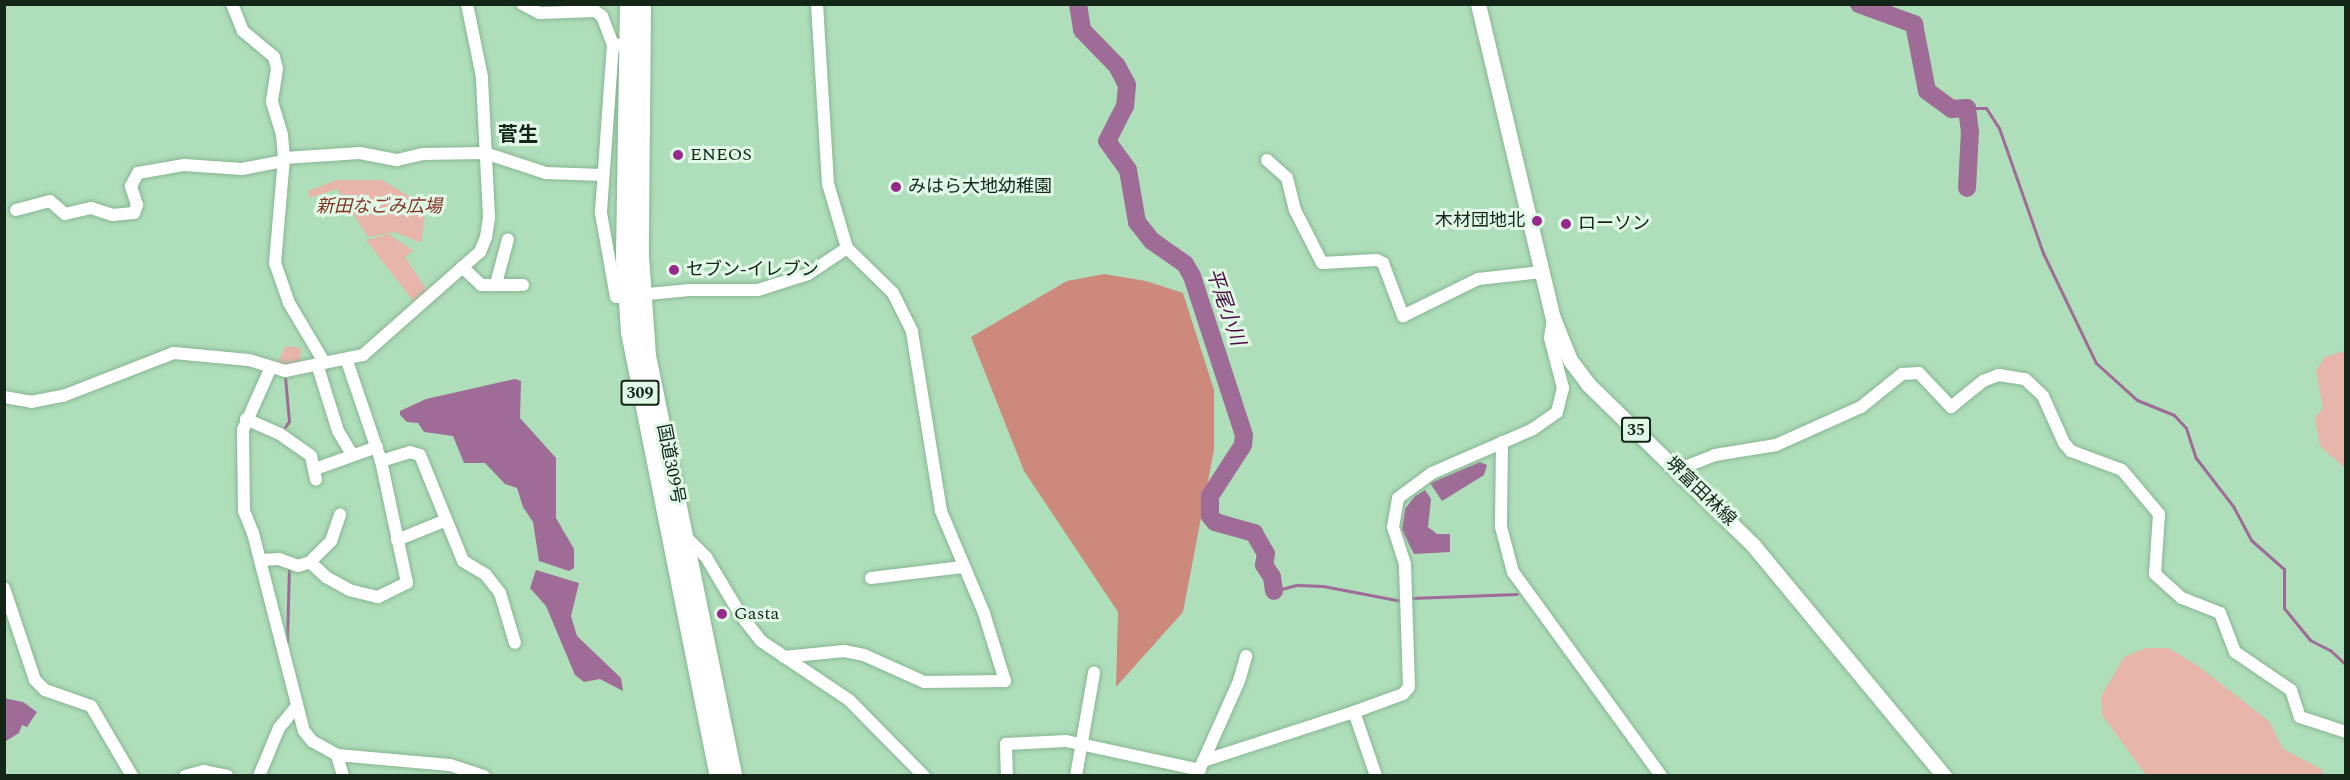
<!DOCTYPE html>
<html>
<head>
<meta charset="utf-8">
<style>
	body { margin:0 }
	#map { position:relative; width:2350px; height:780px; overflow:hidden; background:#afdeba; font-family:Spectral,"Noto Sans JP",serif }
	div>[style] { position:absolute }
	[style*='--x'] { left:calc(var(--x)*1px); top:calc(var(--y)*1px); width:calc(var(--w)*1px); rotate:calc(var(--a)*1deg) }
	.green>* { inset:0; background:#e8b5aa }
	.forest>* { inset:0; background:#cd8a7c }
	.water>* { inset:0; background:#9e6c96 }
	.stream>* { height:3px; margin:-1.5px; padding:0 1.5px; transform-origin:1.5px; border-radius:1.5px; background:#9e6c96 }
	.river>* { height:18px; margin:-9px; padding:0 9px; transform-origin:9px; border-radius:9px; background:#9e6c96 }
	.roads { filter:drop-shadow(0 0 2px #88b693) drop-shadow(0 0 2px #88b693) }
	.minor>* { height:12px; margin:-6px; padding:0 6px; transform-origin:6px; border-radius:6px; background:#fff }
	.major>* { height:15px; margin:-7.5px; padding:0 7.5px; transform-origin:7.5px; border-radius:7.5px; background:#fff }
	.highway>* { height:18px; margin:-9px; padding:0 9px; transform-origin:9px; border-radius:9px; background:#fff }
	.dots>* { width:16px; height:16px; translate:-50% -50%; box-sizing:border-box; border:3px solid #e0f8e5; border-radius:50% }
	span { translate:-50% -50%; white-space:nowrap; text-align:center; line-height:1.15; -webkit-text-stroke:6px #e0f8e5; paint-order:stroke }
	.shield-label span { padding:2px 4px; background:#e0f8e5; border:2px solid; border-radius:4px; -webkit-text-stroke-width:0 }
	.shield-label { font-size:16px; color:#122517; font-weight:700 }
	.poi-label { font-size:18px; color:#122517 }
	.left { translate:0 -50%; text-align:left }
	.right { translate:-100% -50%; text-align:right }
	.park-label { font-size:18px; color:#813022; font-style:italic }
	.street-label { font-size:18px; color:#122517 }
	.neighbourhood-label { font-size:20px; color:#122517; font-weight:700 }
	.water-label { font-size:20px; color:#4b0c45; font-style:italic }
	.frame { position:absolute; inset:0; border:6px solid #122517; pointer-events:none }
</style>
</head>
<body>
<div id="map">
	<div class="green">
		<i style="clip-path:polygon(337px 180px,382px 180px,420px 203px,425px 214px,421px 243px,395px 232px,368px 237px,337px 189px,310px 198px,308px 191px)"></i>
		<i style="clip-path:polygon(389px 234px,413px 251px,405px 257px,427px 291px,414px 302px,366px 240px)"></i>
		<i style="clip-path:polygon(286px 346px,301px 348px,300px 364px,276px 365px)"></i>
		<i style="clip-path:polygon(2345px 351px,2346px 352px,2345px 468px,2320px 446px,2315px 418px,2323px 408px,2316px 371px,2325px 357px)"></i>
		<i style="clip-path:polygon(2146px 648px,2168px 648px,2198px 666px,2269px 721px,2283px 749px,2321px 769px,2324px 775px,2146px 775px,2102px 715px,2101px 697px,2124px 657px)"></i>
	</div>
	<div class="forest">
		<i style="clip-path:polygon(1104px 274px,1146px 281px,1183px 293px,1214px 390px,1214px 450px,1183px 612px,1116px 687px,1118px 612px,1024px 471px,971px 337px,1067px 281px)"></i>
	</div>
	<div class="water">
		<i style="clip-path:polygon(515px 379px,521px 381px,520px 418px,556px 458px,556px 518px,574px 549px,574px 568px,569px 571px,539px 561px,533px 522px,523px 507px,517px 488px,505px 484px,485px 463px,464px 463px,453px 436px,424px 432px,418px 423px,407px 422px,400px 415px,400px 411px,426px 399px)"></i>
		<i style="clip-path:polygon(1480px 462px,1487px 465px,1484px 475px,1442px 501px,1430px 483px)"></i>
		<i style="clip-path:polygon(1425px 490px,1431px 499px,1428px 527px,1437px 534px,1450px 534px,1450px 552px,1414px 554px,1402px 530px,1405px 509px,1415px 496px)"></i>
		<i style="clip-path:polygon(536px 570px,579px 583px,571px 616px,577px 636px,621px 678px,623px 691px,600px 679px,584px 682px,575px 675px,546px 606px,530px 588px)"></i>
		<i style="clip-path:polygon(4px 698px,23px 702px,37px 712px,27px 727px,22px 725px,19px 733px,6px 741px)"></i>
	</div>
	<div class="stream">
		<i style="--x:1967;--y:108;--w:19;--a:0"></i>
		<i style="--x:1986;--y:108;--w:24;--a:57"></i>
		<i style="--x:1999;--y:128;--w:133;--a:70.6"></i>
		<i style="--x:2043;--y:253;--w:122;--a:64.3"></i>
		<i style="--x:2096;--y:363;--w:55;--a:42.1"></i>
		<i style="--x:2137;--y:400;--w:40;--a:22"></i>
		<i style="--x:2174;--y:415;--w:18;--a:47"></i>
		<i style="--x:2186;--y:428;--w:32;--a:72"></i>
		<i style="--x:2196;--y:458;--w:61;--a:52.4"></i>
		<i style="--x:2233;--y:506;--w:38;--a:62"></i>
		<i style="--x:2251;--y:540;--w:44;--a:41.3"></i>
		<i style="--x:2284;--y:569;--w:39;--a:90"></i>
		<i style="--x:2284;--y:608;--w:41;--a:50.9"></i>
		<i style="--x:2310;--y:640;--w:22;--a:27"></i>
		<i style="--x:2330;--y:650;--w:22;--a:43"></i>
		<i style="--x:283;--y:430;--w:11;--a:-56"></i>
		<i style="--x:289;--y:421;--w:44;--a:-95.2"></i>
		<i style="--x:1274;--y:591;--w:24;--a:-15"></i>
		<i style="--x:1297;--y:585;--w:26;--a:2"></i>
		<i style="--x:1323;--y:586;--w:80;--a:10.8"></i>
		<i style="--x:1411;--y:598;--w:106;--a:-2.2"></i>
		<i style="--x:287;--y:642;--w:74;--a:-88.5"></i>
	</div>
	<div class="river">
		<i style="--x:1078;--y:4;--w:26;--a:81"></i>
		<i style="--x:1082;--y:30;--w:50;--a:45.8"></i>
		<i style="--x:1117;--y:66;--w:21;--a:62"></i>
		<i style="--x:1127;--y:85;--w:21;--a:95"></i>
		<i style="--x:1125;--y:106;--w:39;--a:117"></i>
		<i style="--x:1107;--y:141;--w:36;--a:54"></i>
		<i style="--x:1128;--y:170;--w:53;--a:80.2"></i>
		<i style="--x:1137;--y:222;--w:24;--a:52"></i>
		<i style="--x:1152;--y:241;--w:40;--a:34.9"></i>
		<i style="--x:1185;--y:264;--w:14;--a:60"></i>
		<i style="--x:1192;--y:276;--w:167;--a:71.9"></i>
		<i style="--x:1244;--y:435;--w:10;--a:96"></i>
		<i style="--x:1243;--y:445;--w:61;--a:122.9"></i>
		<i style="--x:1210;--y:496;--w:20;--a:90"></i>
		<i style="--x:1210;--y:516;--w:8;--a:50"></i>
		<i style="--x:1215;--y:522;--w:41;--a:15.8"></i>
		<i style="--x:1254;--y:533;--w:24;--a:60"></i>
		<i style="--x:1266;--y:554;--w:11;--a:100"></i>
		<i style="--x:1264;--y:565;--w:14;--a:56"></i>
		<i style="--x:1272;--y:577;--w:14;--a:82"></i>
		<i style="--x:1859;--y:4;--w:59;--a:20"></i>
		<i style="--x:1914;--y:24;--w:68;--a:79"></i>
		<i style="--x:1927;--y:91;--w:31;--a:36"></i>
		<i style="--x:1952;--y:109;--w:15;--a:-4"></i>
		<i style="--x:1967;--y:108;--w:23;--a:83"></i>
		<i style="--x:1970;--y:131;--w:57;--a:93"></i>
	</div>
	<div class="roads">
		<div class="minor">
			<i style="--x:232;--y:4;--w:29;--a:68"></i>
			<i style="--x:243;--y:31;--w:40;--a:40"></i>
			<i style="--x:274;--y:57;--w:12;--a:76"></i>
			<i style="--x:277;--y:69;--w:33;--a:99"></i>
			<i style="--x:272;--y:102;--w:34;--a:73"></i>
			<i style="--x:282;--y:135;--w:23;--a:85"></i>
			<i style="--x:284;--y:158;--w:105;--a:94.9"></i>
			<i style="--x:275;--y:263;--w:42;--a:70.7"></i>
			<i style="--x:289;--y:303;--w:69;--a:59.3"></i>
			<i style="--x:522;--y:4;--w:20;--a:27"></i>
			<i style="--x:540;--y:13;--w:55;--a:-2.1"></i>
			<i style="--x:595;--y:11;--w:9;--a:36"></i>
			<i style="--x:602;--y:16;--w:30;--a:69"></i>
			<i style="--x:613;--y:44;--w:5;--a:11"></i>
			<i style="--x:613;--y:44;--w:169;--a:94.1"></i>
			<i style="--x:601;--y:213;--w:85;--a:79.9"></i>
			<i style="--x:616;--y:297;--w:74;--a:-5.4"></i>
			<i style="--x:690;--y:290;--w:68;--a:0"></i>
			<i style="--x:758;--y:290;--w:52;--a:-17.7"></i>
			<i style="--x:808;--y:274;--w:47;--a:-33.7"></i>
			<i style="--x:284;--y:158;--w:76;--a:-3.8"></i>
			<i style="--x:360;--y:153;--w:38;--a:11"></i>
			<i style="--x:397;--y:160;--w:27;--a:-13"></i>
			<i style="--x:423;--y:154;--w:62;--a:-0.9"></i>
			<i style="--x:485;--y:153;--w:64;--a:18.2"></i>
			<i style="--x:546;--y:173;--w:57;--a:2"></i>
			<i style="--x:1267;--y:160;--w:27;--a:42"></i>
			<i style="--x:1287;--y:178;--w:33;--a:76"></i>
			<i style="--x:1295;--y:210;--w:59;--a:63"></i>
			<i style="--x:1322;--y:263;--w:55;--a:-3.1"></i>
			<i style="--x:1377;--y:260;--w:7;--a:27"></i>
			<i style="--x:1383;--y:263;--w:57;--a:69.3"></i>
			<i style="--x:1403;--y:316;--w:84;--a:-26.3"></i>
			<i style="--x:1478;--y:279;--w:64;--a:-6.2"></i>
			<i style="--x:16;--y:210;--w:35;--a:-15"></i>
			<i style="--x:50;--y:201;--w:20;--a:41"></i>
			<i style="--x:65;--y:214;--w:27;--a:-13"></i>
			<i style="--x:91;--y:208;--w:22;--a:18"></i>
			<i style="--x:112;--y:215;--w:22;--a:-5"></i>
			<i style="--x:134;--y:213;--w:9;--a:-69"></i>
			<i style="--x:137;--y:205;--w:20;--a:-108"></i>
			<i style="--x:131;--y:186;--w:15;--a:-62"></i>
			<i style="--x:138;--y:173;--w:47;--a:-9.9"></i>
			<i style="--x:184;--y:165;--w:58;--a:3.9"></i>
			<i style="--x:242;--y:169;--w:43;--a:-10.8"></i>
			<i style="--x:462;--y:267;--w:26;--a:43"></i>
			<i style="--x:481;--y:285;--w:42;--a:0"></i>
			<i style="--x:497;--y:280;--w:42;--a:-75"></i>
			<i style="--x:347;--y:361;--w:106;--a:71.2"></i>
			<i style="--x:381;--y:461;--w:30;--a:-17"></i>
			<i style="--x:410;--y:452;--w:10;--a:17"></i>
			<i style="--x:420;--y:455;--w:114;--a:67.9"></i>
			<i style="--x:463;--y:561;--w:27;--a:31"></i>
			<i style="--x:486;--y:575;--w:23;--a:52"></i>
			<i style="--x:500;--y:593;--w:52;--a:73.3"></i>
			<i style="--x:317;--y:364;--w:70;--a:72.6"></i>
			<i style="--x:338;--y:431;--w:27;--a:59"></i>
			<i style="--x:271;--y:367;--w:69;--a:114"></i>
			<i style="--x:243;--y:430;--w:81;--a:89.3"></i>
			<i style="--x:244;--y:511;--w:24;--a:68"></i>
			<i style="--x:253;--y:533;--w:204;--a:75.6"></i>
			<i style="--x:304;--y:731;--w:13;--a:51"></i>
			<i style="--x:312;--y:741;--w:29;--a:29"></i>
			<i style="--x:337;--y:755;--w:113;--a:5.1"></i>
			<i style="--x:450;--y:765;--w:36;--a:18"></i>
			<i style="--x:4;--y:397;--w:27;--a:10"></i>
			<i style="--x:31;--y:402;--w:33;--a:-11"></i>
			<i style="--x:63;--y:396;--w:119;--a:-21.2"></i>
			<i style="--x:174;--y:353;--w:75;--a:5.3"></i>
			<i style="--x:249;--y:360;--w:38;--a:17"></i>
			<i style="--x:285;--y:371;--w:80;--a:-11.6"></i>
			<i style="--x:363;--y:355;--w:156;--a:-41.4"></i>
			<i style="--x:480;--y:252;--w:16;--a:-68"></i>
			<i style="--x:486;--y:237;--w:20;--a:-81"></i>
			<i style="--x:489;--y:217;--w:140;--a:-92.9"></i>
			<i style="--x:482;--y:77;--w:75;--a:-101.6"></i>
			<i style="--x:246;--y:419;--w:37;--a:24"></i>
			<i style="--x:280;--y:434;--w:38;--a:35"></i>
			<i style="--x:311;--y:456;--w:24;--a:78"></i>
			<i style="--x:1502;--y:442;--w:85;--a:90.7"></i>
			<i style="--x:1501;--y:527;--w:47;--a:75.1"></i>
			<i style="--x:1513;--y:572;--w:252;--a:54"></i>
			<i style="--x:315;--y:469;--w:66;--a:-19.5"></i>
			<i style="--x:1677;--y:470;--w:41;--a:-21.5"></i>
			<i style="--x:1715;--y:455;--w:62;--a:-9.3"></i>
			<i style="--x:1776;--y:445;--w:93;--a:-24.1"></i>
			<i style="--x:1861;--y:407;--w:53;--a:-38.8"></i>
			<i style="--x:1902;--y:374;--w:17;--a:-3"></i>
			<i style="--x:1919;--y:373;--w:47;--a:46.7"></i>
			<i style="--x:1951;--y:407;--w:41;--a:-39.1"></i>
			<i style="--x:1983;--y:381;--w:17;--a:-21"></i>
			<i style="--x:1999;--y:375;--w:26;--a:9"></i>
			<i style="--x:2025;--y:379;--w:25;--a:43"></i>
			<i style="--x:2043;--y:396;--w:51;--a:65.9"></i>
			<i style="--x:2064;--y:443;--w:11;--a:49"></i>
			<i style="--x:2071;--y:451;--w:54;--a:20.4"></i>
			<i style="--x:2122;--y:470;--w:57;--a:49.9"></i>
			<i style="--x:2159;--y:514;--w:60;--a:93.8"></i>
			<i style="--x:2155;--y:574;--w:36;--a:42"></i>
			<i style="--x:2182;--y:598;--w:41;--a:21.5"></i>
			<i style="--x:2220;--y:613;--w:42;--a:69"></i>
			<i style="--x:2235;--y:652;--w:68;--a:34.2"></i>
			<i style="--x:2291;--y:690;--w:28;--a:72"></i>
			<i style="--x:2300;--y:717;--w:48;--a:18.1"></i>
			<i style="--x:683;--y:534;--w:33;--a:45"></i>
			<i style="--x:706;--y:557;--w:66;--a:59.2"></i>
			<i style="--x:740;--y:614;--w:34;--a:52"></i>
			<i style="--x:761;--y:641;--w:106;--a:33.8"></i>
			<i style="--x:849;--y:700;--w:107;--a:45.4"></i>
			<i style="--x:397;--y:540;--w:51;--a:-22"></i>
			<i style="--x:260;--y:560;--w:19;--a:-3"></i>
			<i style="--x:279;--y:559;--w:20;--a:20"></i>
			<i style="--x:298;--y:566;--w:13;--a:-18"></i>
			<i style="--x:310;--y:562;--w:22;--a:43"></i>
			<i style="--x:326;--y:577;--w:26;--a:29"></i>
			<i style="--x:349;--y:590;--w:30;--a:14"></i>
			<i style="--x:378;--y:597;--w:32;--a:-26"></i>
			<i style="--x:407;--y:583;--w:125;--a:-102"></i>
			<i style="--x:310;--y:562;--w:30;--a:-45"></i>
			<i style="--x:331;--y:541;--w:28;--a:-71"></i>
			<i style="--x:871;--y:578;--w:92;--a:-6.9"></i>
			<i style="--x:4;--y:588;--w:97;--a:71.4"></i>
			<i style="--x:35;--y:680;--w:14;--a:45"></i>
			<i style="--x:45;--y:690;--w:49;--a:19.2"></i>
			<i style="--x:91;--y:706;--w:81;--a:59.6"></i>
			<i style="--x:784;--y:657;--w:60;--a:-5.7"></i>
			<i style="--x:844;--y:651;--w:20;--a:11"></i>
			<i style="--x:864;--y:655;--w:66;--a:24.2"></i>
			<i style="--x:924;--y:682;--w:81;--a:-0.7"></i>
			<i style="--x:1005;--y:681;--w:71;--a:-107.2"></i>
			<i style="--x:984;--y:613;--w:111;--a:-112.9"></i>
			<i style="--x:941;--y:511;--w:182;--a:-99.2"></i>
			<i style="--x:912;--y:331;--w:42;--a:-116.6"></i>
			<i style="--x:893;--y:293;--w:64;--a:-135.6"></i>
			<i style="--x:847;--y:248;--w:67;--a:-106.5"></i>
			<i style="--x:828;--y:184;--w:180;--a:-93.5"></i>
			<i style="--x:1354;--y:712;--w:68;--a:71"></i>
			<i style="--x:337;--y:755;--w:22;--a:74"></i>
			<i style="--x:1203;--y:761;--w:159;--a:-18"></i>
			<i style="--x:1354;--y:712;--w:52;--a:-20.2"></i>
			<i style="--x:1403;--y:694;--w:9;--a:-49"></i>
			<i style="--x:1409;--y:687;--w:123;--a:-91.9"></i>
			<i style="--x:1405;--y:564;--w:39;--a:-108"></i>
			<i style="--x:1393;--y:527;--w:29;--a:-80"></i>
			<i style="--x:1398;--y:498;--w:42;--a:-36.3"></i>
			<i style="--x:1432;--y:473;--w:110;--a:-23.5"></i>
			<i style="--x:1533;--y:429;--w:29;--a:-35"></i>
			<i style="--x:1557;--y:412;--w:25;--a:-76"></i>
			<i style="--x:1563;--y:388;--w:52;--a:-104.6"></i>
			<i style="--x:1550;--y:338;--w:20;--a:-81"></i>
			<i style="--x:1201;--y:766;--w:93;--a:-65.9"></i>
			<i style="--x:1239;--y:681;--w:26;--a:-74"></i>
			<i style="--x:185;--y:776;--w:20;--a:-15"></i>
			<i style="--x:204;--y:771;--w:24;--a:12"></i>
			<i style="--x:259;--y:776;--w:52;--a:-67.4"></i>
			<i style="--x:279;--y:728;--w:28;--a:-51"></i>
			<i style="--x:1007;--y:776;--w:32;--a:-92"></i>
			<i style="--x:1006;--y:744;--w:60;--a:-2.9"></i>
			<i style="--x:1066;--y:741;--w:137;--a:12.2"></i>
			<i style="--x:1076;--y:776;--w:105;--a:-80.1"></i>
		</div>
		<div class="major">
			<i style="--x:1478;--y:4;--w:323;--a:76.6"></i>
			<i style="--x:1553;--y:318;--w:45;--a:68"></i>
			<i style="--x:1570;--y:360;--w:31;--a:53"></i>
			<i style="--x:1589;--y:385;--w:229;--a:44.3"></i>
			<i style="--x:1753;--y:545;--w:300;--a:50.4"></i>
		</div>
		<div class="highway">
			<i style="--x:629;--y:4;--w:256;--a:90.9"></i>
			<i style="--x:625;--y:260;--w:72;--a:86"></i>
			<i style="--x:630;--y:332;--w:453;--a:78.7"></i>
			<i style="--x:642;--y:4;--w:252;--a:90.5"></i>
			<i style="--x:640;--y:256;--w:100;--a:86"></i>
			<i style="--x:647;--y:356;--w:429;--a:78.4"></i>
		</div>
	</div>
	<div class="dots">
		<i style="left:678px;top:155px;background:#962a8c"></i>
		<i style="left:896px;top:187px;background:#962a8c"></i>
		<i style="left:1537px;top:221px;background:#962a8c"></i>
		<i style="left:1566px;top:224px;background:#962a8c"></i>
		<i style="left:674px;top:270px;background:#962a8c"></i>
		<i style="left:722px;top:614px;background:#962a8c"></i>
	</div>
	<div class="shield-label">
		<span style="left:640px;top:393px">309</span>
		<span style="left:1636px;top:430px">35</span>
	</div>
	<div class="poi-label">
		<span class="left" style="left:690px;top:155px">ENEOS</span>
		<span class="left" style="left:908px;top:187px">みはら大地幼稚園</span>
		<span class="right" style="left:1525px;top:221px">木材団地北</span>
		<span class="left" style="left:1578px;top:224px">ローソン</span>
		<span class="left" style="left:686px;top:270px">セブン-イレブン</span>
		<span class="left" style="left:734px;top:614px">Gasta</span>
	</div>
	<div class="park-label">
		<span style="left:379px;top:207px">新田なごみ広場</span>
	</div>
	<div class="street-label">
		<span style="left:670px;top:464px;rotate:79deg">国道309号</span>
		<span style="left:1700px;top:492px;rotate:44deg">堺富田林線</span>
	</div>
	<div class="neighbourhood-label">
		<span style="left:518px;top:135px">菅生</span>
	</div>
	<div class="water-label">
		<span style="left:1225px;top:307px;rotate:71deg">平尾小川</span>
	</div>
	<div class="frame"></div>
</div>
</body>
</html>
